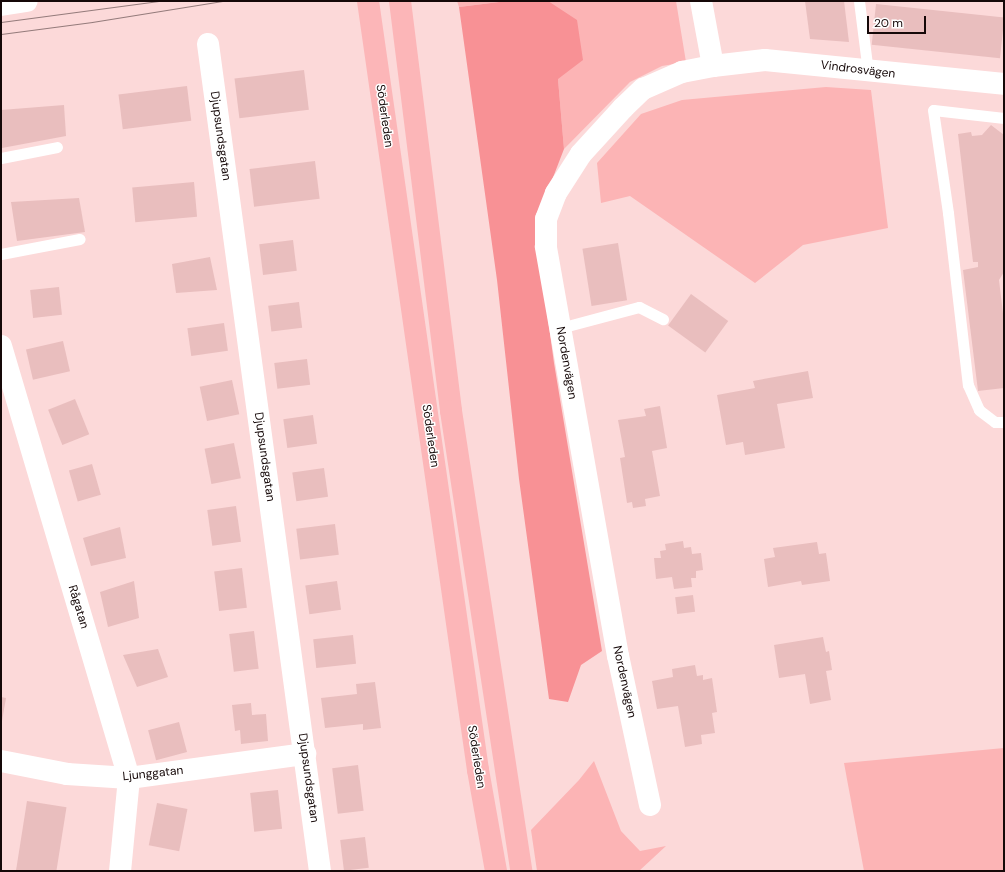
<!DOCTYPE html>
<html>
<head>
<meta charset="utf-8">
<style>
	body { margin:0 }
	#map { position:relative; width:1005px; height:872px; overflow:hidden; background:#fcd9d9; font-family:"DM Sans",sans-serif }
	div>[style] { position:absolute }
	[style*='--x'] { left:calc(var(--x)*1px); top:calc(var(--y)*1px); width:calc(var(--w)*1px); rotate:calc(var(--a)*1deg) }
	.green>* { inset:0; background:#fcb4b5 }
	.forest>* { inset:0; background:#f89195 }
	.building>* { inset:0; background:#e9bebe; transform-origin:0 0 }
	.service>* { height:11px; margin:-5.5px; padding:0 5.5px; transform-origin:5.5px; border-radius:5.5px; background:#fff }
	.minor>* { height:22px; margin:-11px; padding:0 11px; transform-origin:11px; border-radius:11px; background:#fff }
	.tertiary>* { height:22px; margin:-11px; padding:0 11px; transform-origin:11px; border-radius:11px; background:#fff }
	.trunk>* { height:22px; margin:-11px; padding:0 11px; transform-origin:11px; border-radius:11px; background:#fcb6b8 }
	.tram>* { height:1px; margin:-0.5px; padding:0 0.5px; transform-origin:0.5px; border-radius:0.5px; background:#947b7b }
	span { translate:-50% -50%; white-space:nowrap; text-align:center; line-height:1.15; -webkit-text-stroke:3px #fff; paint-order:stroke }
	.street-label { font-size:12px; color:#150808 }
	.frame { position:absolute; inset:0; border:2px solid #150808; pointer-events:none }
	.scale { position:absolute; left:867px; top:16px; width:59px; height:18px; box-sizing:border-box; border:2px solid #150808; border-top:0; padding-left:5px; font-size:12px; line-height:14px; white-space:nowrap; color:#150808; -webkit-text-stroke:3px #fff; paint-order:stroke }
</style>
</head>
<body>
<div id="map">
	<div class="green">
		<i style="clip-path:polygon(457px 1px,507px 1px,459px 7px)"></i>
		<i style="clip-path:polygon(548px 1px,676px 1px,686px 62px,662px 66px,630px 82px,564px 149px,558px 79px)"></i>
		<i style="clip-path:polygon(826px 87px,871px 90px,888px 228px,803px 245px,755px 283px,630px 196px,601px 203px,597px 163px,641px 114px,682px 100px)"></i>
		<i style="clip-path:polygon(1004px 748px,1004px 871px,864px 871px,844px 763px)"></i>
		<i style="clip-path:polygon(594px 761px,621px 831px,640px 851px,666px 846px,639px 871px,537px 871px,531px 830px,579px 780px)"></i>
	</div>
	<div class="forest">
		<i style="clip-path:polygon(507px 1px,548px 1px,577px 20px,583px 60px,558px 79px,564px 149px,535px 224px,554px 363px,602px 651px,581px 665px,568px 702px,549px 699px,519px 479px,497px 280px,459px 7px)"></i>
	</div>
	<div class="building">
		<i style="clip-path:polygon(805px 1px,844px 1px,849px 42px,810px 39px)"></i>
		<i style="left:876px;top:4px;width:129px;height:41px;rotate:6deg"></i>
		<i style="left:304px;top:70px;width:40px;height:70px;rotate:83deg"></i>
		<i style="left:187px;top:86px;width:35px;height:69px;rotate:83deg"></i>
		<i style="clip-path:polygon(64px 105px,66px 136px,2px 148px,1px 110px)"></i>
		<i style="clip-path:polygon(991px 125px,1004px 135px,1004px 272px,999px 280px,1004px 322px,1004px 388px,978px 391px,963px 270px,978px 267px,978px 262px,973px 262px,958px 134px,971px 132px,972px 136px,982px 135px)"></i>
		<i style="left:315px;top:161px;width:38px;height:66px;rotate:83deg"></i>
		<i style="left:194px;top:182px;width:35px;height:62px;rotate:85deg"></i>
		<i style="clip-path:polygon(79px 198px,85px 232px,17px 241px,11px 202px)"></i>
		<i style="left:293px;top:240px;width:31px;height:34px;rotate:83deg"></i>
		<i style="left:618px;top:243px;width:58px;height:36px;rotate:81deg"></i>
		<i style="clip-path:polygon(210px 257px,217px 290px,176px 293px,172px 264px)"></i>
		<i style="left:59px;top:287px;width:28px;height:29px;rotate:84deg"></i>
		<i style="left:691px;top:294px;width:46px;height:39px;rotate:36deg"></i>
		<i style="left:299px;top:302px;width:26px;height:31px;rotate:83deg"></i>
		<i style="left:224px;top:323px;width:28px;height:37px;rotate:82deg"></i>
		<i style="left:63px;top:341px;width:31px;height:38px;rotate:77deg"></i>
		<i style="left:307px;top:359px;width:26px;height:33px;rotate:83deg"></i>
		<i style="clip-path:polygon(808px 371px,813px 398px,777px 404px,785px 448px,745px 455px,743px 442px,726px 445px,717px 395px,755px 388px,753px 381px)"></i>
		<i style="left:232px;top:380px;width:35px;height:33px;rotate:78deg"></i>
		<i style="left:75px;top:399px;width:38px;height:29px;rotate:68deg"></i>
		<i style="clip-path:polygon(660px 406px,667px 448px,652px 451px,660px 496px,645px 499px,646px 506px,633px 508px,632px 502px,627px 503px,620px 458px,625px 457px,618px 420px,646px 416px,644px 409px)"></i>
		<i style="left:313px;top:415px;width:29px;height:30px;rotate:82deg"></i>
		<i style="left:234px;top:443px;width:36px;height:30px;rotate:79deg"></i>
		<i style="left:92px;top:464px;width:32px;height:24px;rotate:74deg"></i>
		<i style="left:324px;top:468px;width:29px;height:32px;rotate:82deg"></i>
		<i style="left:236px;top:506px;width:36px;height:29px;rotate:82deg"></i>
		<i style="left:335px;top:524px;width:31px;height:39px;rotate:83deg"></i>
		<i style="clip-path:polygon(120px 527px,126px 558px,91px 566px,83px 538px)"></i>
		<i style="clip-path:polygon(683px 541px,684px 548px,691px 547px,692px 554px,701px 553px,703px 570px,696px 571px,696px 578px,691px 578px,692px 587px,674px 589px,672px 577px,656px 579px,654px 558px,661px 558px,660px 551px,666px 550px,665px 544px)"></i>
		<i style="clip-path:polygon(817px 542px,819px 554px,826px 553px,830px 581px,802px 585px,801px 581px,768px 587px,764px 559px,775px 557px,773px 548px)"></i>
		<i style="left:242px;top:568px;width:40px;height:28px;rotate:83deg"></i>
		<i style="clip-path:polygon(134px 581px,139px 618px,108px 627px,100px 592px)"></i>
		<i style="left:337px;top:581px;width:29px;height:32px;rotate:82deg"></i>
		<i style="left:693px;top:595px;width:17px;height:18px;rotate:83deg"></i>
		<i style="left:254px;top:631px;width:38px;height:25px;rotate:83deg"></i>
		<i style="left:353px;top:635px;width:29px;height:40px;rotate:84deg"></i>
		<i style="clip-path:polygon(823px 637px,826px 652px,829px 651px,832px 670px,826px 671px,831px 700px,810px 704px,805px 674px,779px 678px,774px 645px)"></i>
		<i style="clip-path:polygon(158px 649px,168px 677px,137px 687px,123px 655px)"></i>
		<i style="clip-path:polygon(695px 665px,697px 676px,703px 675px,703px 680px,712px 678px,717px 712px,712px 713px,715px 733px,701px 735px,702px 744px,685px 747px,678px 706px,657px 709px,652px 681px,673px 677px,672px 669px)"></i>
		<i style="clip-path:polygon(375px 682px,381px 728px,363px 730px,363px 724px,325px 728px,321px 698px,357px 694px,356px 684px)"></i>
		<i style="clip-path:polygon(1px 697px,6px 698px,2px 721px,1px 721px)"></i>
		<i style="clip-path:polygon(251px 703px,252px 715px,266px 714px,268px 741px,241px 744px,240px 730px,235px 731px,232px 705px)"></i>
		<i style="left:179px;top:722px;width:31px;height:32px;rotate:75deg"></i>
		<i style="left:358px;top:765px;width:46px;height:26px;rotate:83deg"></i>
		<i style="left:278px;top:790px;width:39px;height:28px;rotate:84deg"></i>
		<i style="left:27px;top:801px;width:40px;height:70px;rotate:9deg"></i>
		<i style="left:157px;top:803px;width:31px;height:43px;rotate:11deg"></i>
		<i style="left:365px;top:837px;width:31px;height:25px;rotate:83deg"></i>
	</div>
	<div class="service">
		<i style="--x:859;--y:1;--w:72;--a:82.8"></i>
		<i style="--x:1004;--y:118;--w:71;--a:-173.6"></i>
		<i style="--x:933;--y:110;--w:104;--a:81.7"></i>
		<i style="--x:948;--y:213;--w:173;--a:83.4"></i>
		<i style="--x:968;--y:385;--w:27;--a:66"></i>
		<i style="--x:979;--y:410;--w:20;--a:37"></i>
		<i style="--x:995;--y:422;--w:9;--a:0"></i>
		<i style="--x:1;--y:158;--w:57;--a:-11.1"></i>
		<i style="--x:1;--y:254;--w:80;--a:-10.8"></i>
		<i style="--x:560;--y:328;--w:82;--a:-14.9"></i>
		<i style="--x:639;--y:307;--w:27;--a:27"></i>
	</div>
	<div class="minor">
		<i style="--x:701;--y:1;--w:66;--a:79.5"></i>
		<i style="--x:208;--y:44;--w:835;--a:82.29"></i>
		<i style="--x:1;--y:346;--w:451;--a:73.5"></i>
		<i style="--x:129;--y:778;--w:93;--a:95.5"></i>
		<i style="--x:1;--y:761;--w:67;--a:11.1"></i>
		<i style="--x:67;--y:774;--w:62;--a:3.7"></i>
		<i style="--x:129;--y:778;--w:178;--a:-7.8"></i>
		<i style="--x:650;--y:805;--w:152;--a:-102.1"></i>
		<i style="--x:618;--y:656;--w:416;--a:-100"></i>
		<i style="--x:546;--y:246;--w:27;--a:-90"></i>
		<i style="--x:546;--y:219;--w:28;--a:-69"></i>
		<i style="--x:556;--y:193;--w:46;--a:-57.3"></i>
		<i style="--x:581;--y:154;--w:62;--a:-47.6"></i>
		<i style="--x:623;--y:108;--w:28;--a:-44"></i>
		<i style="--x:643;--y:89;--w:43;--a:-23.6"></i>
		<i style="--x:682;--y:72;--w:32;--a:-11"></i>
		<i style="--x:713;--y:66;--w:52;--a:-6.6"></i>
		<i style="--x:765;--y:60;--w:240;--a:5.7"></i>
	</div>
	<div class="tertiary">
		<i style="--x:1;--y:5;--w:26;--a:-9"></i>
	</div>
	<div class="trunk">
		<i style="--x:368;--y:1;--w:777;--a:81.86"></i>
		<i style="--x:478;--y:770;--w:103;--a:79.9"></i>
		<i style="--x:400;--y:1;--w:413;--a:82.9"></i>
		<i style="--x:451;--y:411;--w:465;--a:81.3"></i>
	</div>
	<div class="tram">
		<i style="--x:1;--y:22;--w:159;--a:-7.6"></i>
		<i style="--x:1;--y:34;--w:92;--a:-7.5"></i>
		<i style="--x:92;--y:22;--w:132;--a:-9.2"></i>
	</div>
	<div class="street-label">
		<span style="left:858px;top:70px;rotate:7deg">Vindrosvägen</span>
		<span style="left:384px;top:116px;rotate:82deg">Söderleden</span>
		<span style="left:220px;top:136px;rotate:82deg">Djupsundsgatan</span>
		<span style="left:566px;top:363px;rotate:80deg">Nordenvägen</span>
		<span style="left:430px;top:436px;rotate:82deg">Söderleden</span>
		<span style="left:264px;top:457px;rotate:82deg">Djupsundsgatan</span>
		<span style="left:78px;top:607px;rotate:73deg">Rågatan</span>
		<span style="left:624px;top:682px;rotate:78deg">Nordenvägen</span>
		<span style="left:476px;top:757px;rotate:81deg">Söderleden</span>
		<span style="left:153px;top:774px;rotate:-6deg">Ljunggatan</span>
		<span style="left:308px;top:778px;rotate:82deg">Djupsundsgatan</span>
	</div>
	<div class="frame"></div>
	<div class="scale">20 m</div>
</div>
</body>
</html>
